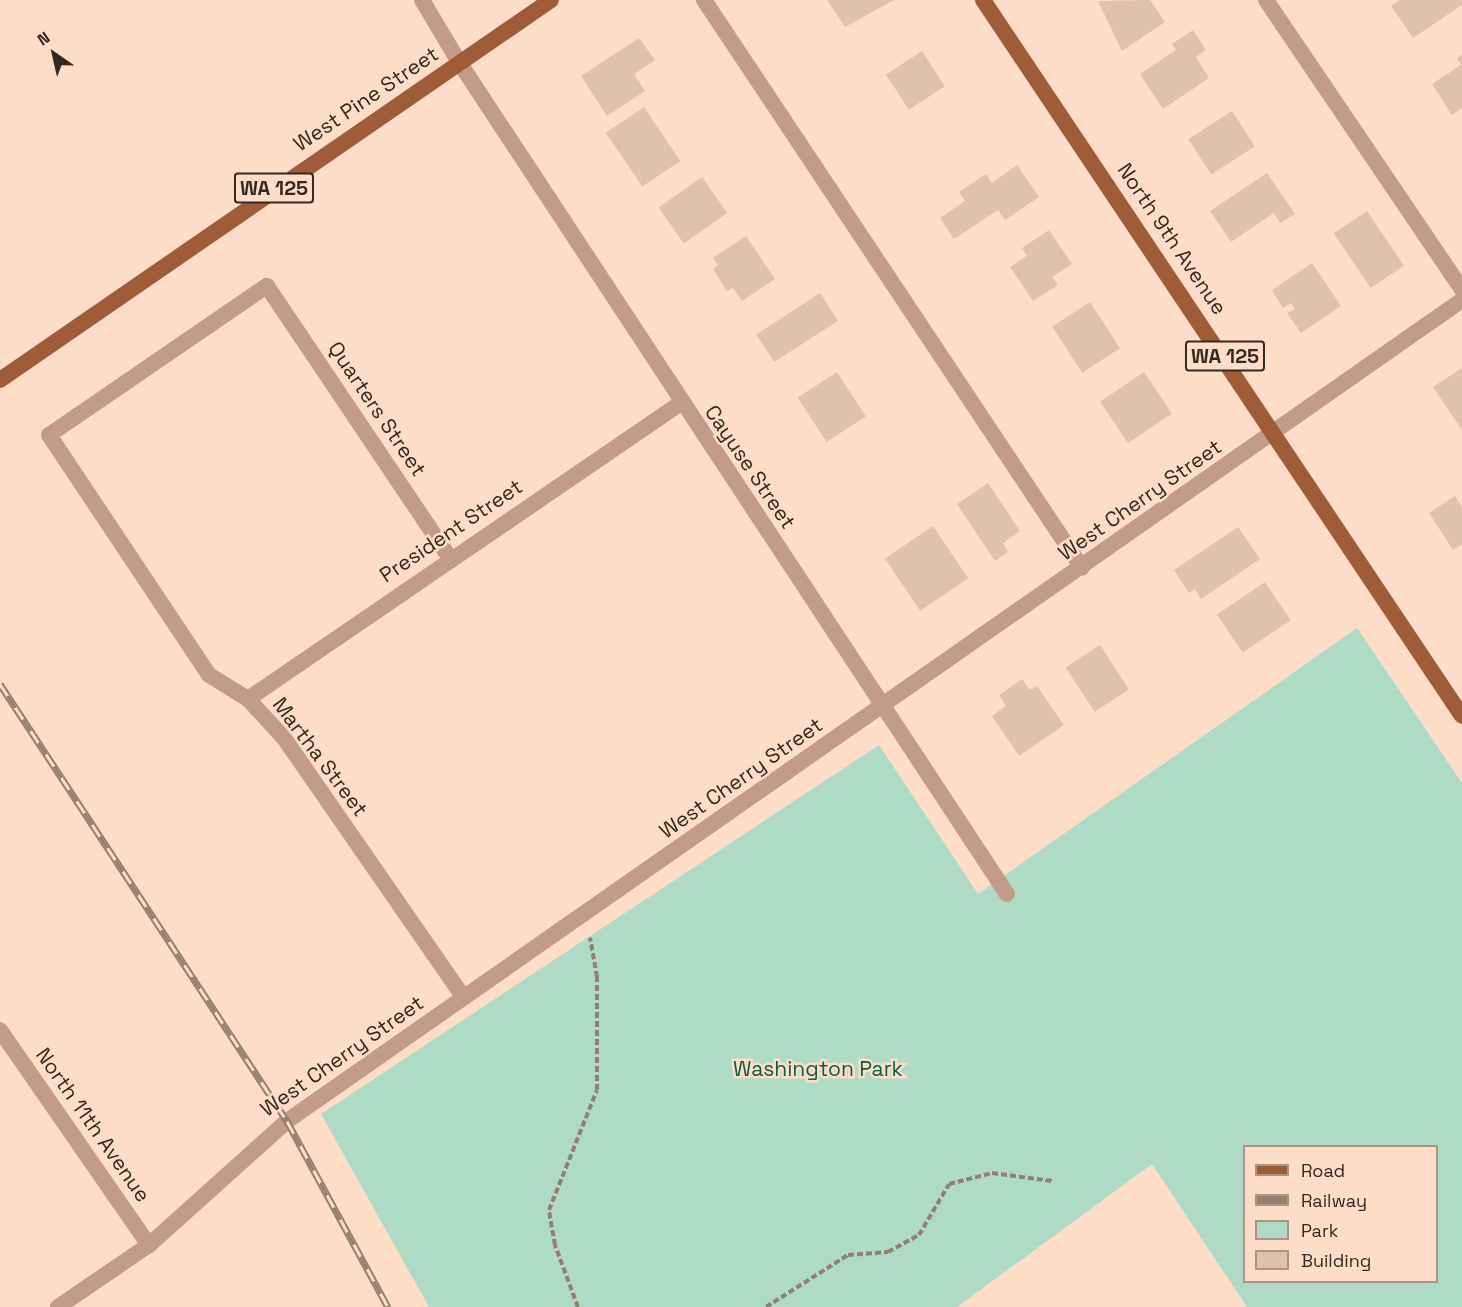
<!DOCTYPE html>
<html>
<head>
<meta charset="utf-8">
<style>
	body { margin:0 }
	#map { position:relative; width:1462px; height:1307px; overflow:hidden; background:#fdddc7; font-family:"Space Grotesk",sans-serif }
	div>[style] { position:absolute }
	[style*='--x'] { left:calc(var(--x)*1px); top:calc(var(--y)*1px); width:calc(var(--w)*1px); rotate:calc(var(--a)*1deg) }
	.green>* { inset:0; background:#afdbc6 }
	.building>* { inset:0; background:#e0c1ac; transform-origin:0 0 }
	.path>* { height:4px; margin-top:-2px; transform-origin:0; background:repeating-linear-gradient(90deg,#937e6f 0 6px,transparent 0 9px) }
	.service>* { height:16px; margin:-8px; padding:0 8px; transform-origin:8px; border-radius:8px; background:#c29b89 }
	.minor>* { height:16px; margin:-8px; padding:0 8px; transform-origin:8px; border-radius:8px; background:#c29b89 }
	.tertiary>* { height:16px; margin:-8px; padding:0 8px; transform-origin:8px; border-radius:8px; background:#c29b89 }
	.primary>* { height:16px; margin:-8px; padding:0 8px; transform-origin:8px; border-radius:8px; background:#9f5c3b }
	.rail>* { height:7px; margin-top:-3.5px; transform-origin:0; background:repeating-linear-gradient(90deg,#fdddc7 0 14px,#947f70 0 28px); box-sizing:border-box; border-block:2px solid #947f70 }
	span { translate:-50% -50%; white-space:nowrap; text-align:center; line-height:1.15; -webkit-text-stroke:5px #fdddc7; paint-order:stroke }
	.shield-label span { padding:2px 4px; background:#fdddc7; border:2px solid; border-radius:4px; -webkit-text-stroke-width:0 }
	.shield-label { font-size:20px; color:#342820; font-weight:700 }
	.street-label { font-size:21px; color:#342820 }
	.park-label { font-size:21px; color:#085e43 }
	.legend { position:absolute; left:1243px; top:1145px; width:195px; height:138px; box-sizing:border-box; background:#fdddc7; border:2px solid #ad9584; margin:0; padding:8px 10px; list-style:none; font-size:18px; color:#342820 }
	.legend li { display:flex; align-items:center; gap:12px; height:30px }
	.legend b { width:30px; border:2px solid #ad9584 }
	.north { position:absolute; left:24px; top:24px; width:60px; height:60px; -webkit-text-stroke:4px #fdddc7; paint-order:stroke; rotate:326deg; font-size:16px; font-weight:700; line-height:24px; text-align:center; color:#342820 }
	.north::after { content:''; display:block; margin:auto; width:21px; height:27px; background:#342820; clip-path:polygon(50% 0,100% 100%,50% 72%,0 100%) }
</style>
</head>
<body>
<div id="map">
	<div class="green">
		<i style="clip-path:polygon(evenodd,1357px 628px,1462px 783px,1462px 1307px,1247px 1307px,1152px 1164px,957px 1307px,429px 1307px,321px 1114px,879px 745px,978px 894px,1357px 628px,1244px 1146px,1436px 1146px,1436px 1282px,1244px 1282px,1244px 1146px)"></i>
	</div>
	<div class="building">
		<i style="clip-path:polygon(827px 0,894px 0,845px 27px)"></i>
		<i style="clip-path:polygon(1150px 0,1165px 22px,1122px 51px,1098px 1px)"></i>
		<i style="clip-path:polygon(1400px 0,1462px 0,1462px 5px,1413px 38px,1391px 6px)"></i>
		<i style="clip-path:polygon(1193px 30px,1206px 50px,1196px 57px,1209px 78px,1163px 109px,1140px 74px,1176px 50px,1172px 44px)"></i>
		<i style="clip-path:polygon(639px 38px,655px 60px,634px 74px,645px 91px,607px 116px,581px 76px)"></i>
		<i style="left:922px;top:51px;width:42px;height:43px;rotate:57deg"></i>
		<i style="clip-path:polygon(1462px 55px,1462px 108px,1452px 115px,1432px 84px,1461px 65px,1457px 58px)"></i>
		<i style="left:644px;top:107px;width:65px;height:46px;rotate:56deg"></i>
		<i style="left:1232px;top:111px;width:42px;height:52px;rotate:57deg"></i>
		<i style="clip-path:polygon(1017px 165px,1039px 197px,1005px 220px,998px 210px,954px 239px,940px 218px,965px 201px,959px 192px,986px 174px,992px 183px)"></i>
		<i style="clip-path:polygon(1267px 173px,1295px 214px,1280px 223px,1274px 213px,1231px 242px,1210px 211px)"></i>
		<i style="left:702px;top:177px;width:44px;height:53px;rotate:55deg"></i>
		<i style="left:1367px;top:211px;width:66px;height:40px;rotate:56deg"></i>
		<i style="clip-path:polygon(1049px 230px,1072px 264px,1052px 277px,1058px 285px,1033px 301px,1010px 267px,1027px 256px,1022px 248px)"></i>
		<i style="clip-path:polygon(746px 236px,775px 279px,742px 301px,733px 288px,727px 291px,713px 269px,718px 265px,713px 258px)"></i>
		<i style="clip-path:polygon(1312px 263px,1341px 306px,1301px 333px,1287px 313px,1295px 309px,1291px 303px,1283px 308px,1272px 290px)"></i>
		<i style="left:820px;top:293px;width:33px;height:76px;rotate:57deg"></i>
		<i style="left:1090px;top:302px;width:55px;height:45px;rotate:57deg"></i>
		<i style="clip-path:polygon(1462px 368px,1462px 430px,1433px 387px)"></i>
		<i style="left:837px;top:372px;width:53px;height:47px;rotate:57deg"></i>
		<i style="left:1144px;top:372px;width:50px;height:53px;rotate:56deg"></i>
		<i style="clip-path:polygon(988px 483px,1020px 531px,1003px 543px,1008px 552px,995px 561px,957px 504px)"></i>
		<i style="clip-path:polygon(1455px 496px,1462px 507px,1462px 544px,1453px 550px,1429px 513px)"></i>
		<i style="left:933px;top:526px;width:63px;height:58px;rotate:56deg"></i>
		<i style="clip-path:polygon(1238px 527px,1260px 559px,1201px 599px,1195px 589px,1189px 593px,1174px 570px)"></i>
		<i style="left:1265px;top:582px;width:46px;height:58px;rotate:56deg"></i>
		<i style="left:1100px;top:645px;width:53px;height:41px;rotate:57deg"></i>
		<i style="clip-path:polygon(1022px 679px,1030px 690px,1037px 686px,1064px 725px,1019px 756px,992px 716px,1006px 706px,999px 695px)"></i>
	</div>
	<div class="path">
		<i style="--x:578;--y:1307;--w:66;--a:-110.4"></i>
		<i style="--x:555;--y:1245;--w:36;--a:-100"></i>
		<i style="--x:549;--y:1210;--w:129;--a:-68.2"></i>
		<i style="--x:597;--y:1090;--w:113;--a:-90"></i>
		<i style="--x:597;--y:977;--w:40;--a:-100"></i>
		<i style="--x:766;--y:1307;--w:97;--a:-32.4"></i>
		<i style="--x:848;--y:1255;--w:40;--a:-4.3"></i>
		<i style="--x:888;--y:1252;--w:35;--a:-29"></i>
		<i style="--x:919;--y:1235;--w:59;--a:-59.5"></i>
		<i style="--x:949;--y:1184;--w:44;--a:-14.3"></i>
		<i style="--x:992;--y:1173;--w:61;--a:7.6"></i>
	</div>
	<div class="service">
		<i style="--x:704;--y:0;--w:682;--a:56.36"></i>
		<i style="--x:1266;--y:0;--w:349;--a:55.9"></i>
		<i style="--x:49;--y:435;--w:264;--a:-34.4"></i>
	</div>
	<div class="minor">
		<i style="--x:459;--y:62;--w:996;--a:56.63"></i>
		<i style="--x:267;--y:286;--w:326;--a:56.1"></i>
		<i style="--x:49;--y:435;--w:288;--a:56.3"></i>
		<i style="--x:209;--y:675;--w:46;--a:31.6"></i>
		<i style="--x:248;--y:699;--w:53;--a:47.3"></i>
		<i style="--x:284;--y:738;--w:316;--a:55.3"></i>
		<i style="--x:248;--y:699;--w:525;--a:-34.36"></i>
		<i style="--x:0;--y:1030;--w:262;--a:55.3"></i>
		<i style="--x:58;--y:1307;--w:110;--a:-34.3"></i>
		<i style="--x:149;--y:1245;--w:186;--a:-41.9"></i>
		<i style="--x:287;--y:1121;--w:1433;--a:-34.94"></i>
	</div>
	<div class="tertiary">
		<i style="--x:422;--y:0;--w:72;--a:59.2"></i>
	</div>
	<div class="primary">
		<i style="--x:983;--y:0;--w:861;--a:56.22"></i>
		<i style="--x:0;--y:380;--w:669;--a:-34.59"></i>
	</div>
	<div class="rail">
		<i style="--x:0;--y:684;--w:523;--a:56.71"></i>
		<i style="--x:287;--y:1121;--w:212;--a:61.5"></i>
	</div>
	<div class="shield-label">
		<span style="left:274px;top:188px">WA 125</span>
		<span style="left:1225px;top:356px">WA 125</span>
	</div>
	<div class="street-label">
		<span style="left:366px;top:99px;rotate:-34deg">West Pine Street</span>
		<span style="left:1172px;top:239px;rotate:56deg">North 9th Avenue</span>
		<span style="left:377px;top:409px;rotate:56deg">Quarters Street</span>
		<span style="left:750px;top:467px;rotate:56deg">Cayuse Street</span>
		<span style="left:1140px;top:500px;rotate:-35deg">West Cherry Street</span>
		<span style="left:451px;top:531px;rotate:-34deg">President Street</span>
		<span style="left:320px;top:757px;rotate:53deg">Martha Street</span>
		<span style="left:741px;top:778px;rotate:-35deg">West Cherry Street</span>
		<span style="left:342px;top:1056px;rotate:-35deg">West Cherry Street</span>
		<span style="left:93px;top:1125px;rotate:55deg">North 11th Avenue</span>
	</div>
	<div class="park-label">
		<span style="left:818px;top:1069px">Washington Park</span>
	</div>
	<ul class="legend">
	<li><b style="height:8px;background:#9f5c3b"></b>Road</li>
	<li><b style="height:8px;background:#947f70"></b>Railway</li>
	<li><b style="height:16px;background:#afdbc6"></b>Park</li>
	<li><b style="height:16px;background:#e0c1ac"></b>Building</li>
	</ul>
	<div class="north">N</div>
</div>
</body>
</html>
